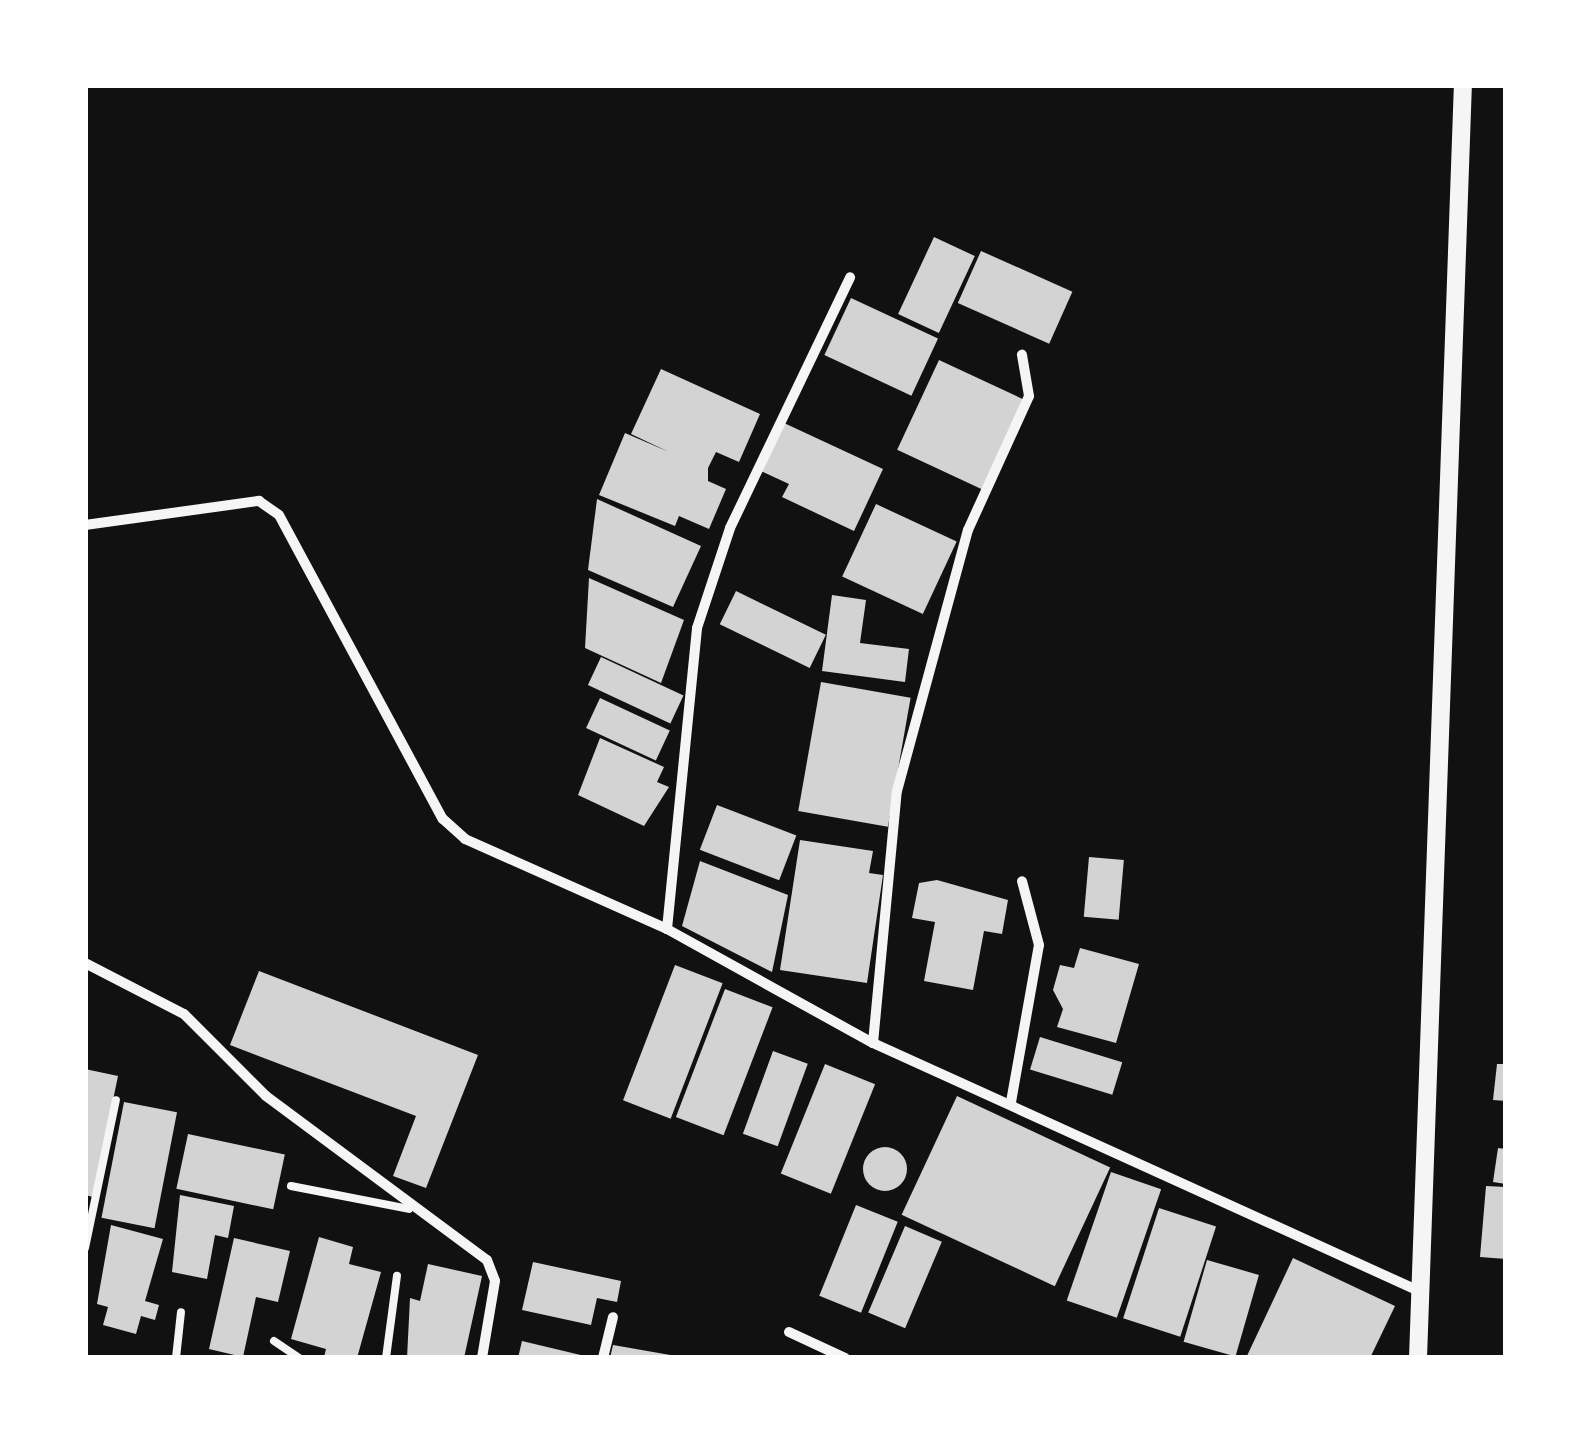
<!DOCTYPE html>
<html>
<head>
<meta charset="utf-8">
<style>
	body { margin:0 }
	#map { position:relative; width:1591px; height:1443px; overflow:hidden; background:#111; font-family:Barlow,sans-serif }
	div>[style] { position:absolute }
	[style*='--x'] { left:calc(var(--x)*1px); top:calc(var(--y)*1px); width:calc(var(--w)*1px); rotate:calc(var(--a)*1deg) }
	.building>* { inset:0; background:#d3d3d3; transform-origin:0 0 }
	.round { border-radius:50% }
	.service>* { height:8px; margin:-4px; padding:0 4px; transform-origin:4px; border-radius:4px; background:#f5f5f5 }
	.minor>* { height:10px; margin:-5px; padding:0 5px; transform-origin:5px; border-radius:5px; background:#f5f5f5 }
	.tertiary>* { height:18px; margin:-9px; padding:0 9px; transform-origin:9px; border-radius:9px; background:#f5f5f5 }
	span { translate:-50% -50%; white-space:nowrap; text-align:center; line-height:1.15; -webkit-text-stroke:10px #fff; paint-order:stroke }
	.frame { position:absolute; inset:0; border:88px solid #fff; pointer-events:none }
</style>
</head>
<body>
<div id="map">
	<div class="building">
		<i style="left:934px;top:237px;width:45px;height:85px;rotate:25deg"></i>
		<i style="left:981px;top:251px;width:100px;height:57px;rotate:24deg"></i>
		<i style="left:851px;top:298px;width:96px;height:63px;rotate:25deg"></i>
		<i style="left:939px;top:360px;width:94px;height:99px;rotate:25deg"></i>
		<i style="clip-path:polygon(661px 369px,760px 414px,739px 462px,716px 452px,708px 468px,708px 481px,726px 489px,709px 529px,679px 516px,675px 526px,599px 495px,625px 433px,669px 452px,631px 434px)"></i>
		<i style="clip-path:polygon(784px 423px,883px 469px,854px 531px,782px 497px,789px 484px,761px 471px)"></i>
		<i style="clip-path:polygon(597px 499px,701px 546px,673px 607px,588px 570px)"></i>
		<i style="left:876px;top:504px;width:89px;height:80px;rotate:25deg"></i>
		<i style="clip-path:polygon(589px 578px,684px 620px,661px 683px,585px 648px)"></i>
		<i style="left:736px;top:591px;width:100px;height:37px;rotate:26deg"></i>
		<i style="clip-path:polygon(832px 595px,866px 600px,860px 643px,909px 649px,905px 682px,822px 671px)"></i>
		<i style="left:601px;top:657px;width:91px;height:31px;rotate:25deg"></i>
		<i style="left:821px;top:682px;width:91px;height:131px;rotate:10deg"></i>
		<i style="left:600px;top:698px;width:77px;height:33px;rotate:25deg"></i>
		<i style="clip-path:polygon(600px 738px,664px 767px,657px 782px,669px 787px,644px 826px,578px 795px)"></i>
		<i style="left:717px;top:805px;width:85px;height:48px;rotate:21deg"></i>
		<i style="clip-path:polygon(800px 840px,873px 851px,869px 873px,883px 875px,867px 983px,780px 970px)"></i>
		<i style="left:1089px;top:857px;width:35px;height:60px;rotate:5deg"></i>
		<i style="clip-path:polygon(700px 861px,788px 895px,772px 972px,682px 926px)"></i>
		<i style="clip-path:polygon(937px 880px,1008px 900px,1002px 934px,984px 931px,973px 990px,924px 981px,935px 922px,912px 918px,919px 883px)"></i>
		<i style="clip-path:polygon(1080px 948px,1139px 964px,1116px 1043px,1057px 1027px,1063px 1009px,1053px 990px,1060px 965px,1074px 968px)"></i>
		<i style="left:675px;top:965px;width:51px;height:145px;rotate:21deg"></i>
		<i style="clip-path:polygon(259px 971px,478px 1055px,426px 1188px,393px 1176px,416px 1116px,230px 1045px)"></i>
		<i style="left:725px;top:989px;width:51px;height:137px;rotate:21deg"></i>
		<i style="left:1040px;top:1037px;width:86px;height:34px;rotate:17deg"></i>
		<i style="left:773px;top:1051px;width:37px;height:88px;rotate:20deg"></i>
		<i style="left:825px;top:1064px;width:54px;height:118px;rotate:22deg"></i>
		<i style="clip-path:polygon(1497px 1064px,1506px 1064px,1506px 1101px,1493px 1100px)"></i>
		<i style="clip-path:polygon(85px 1069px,118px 1076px,93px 1197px,85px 1195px)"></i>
		<i style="left:957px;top:1096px;width:169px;height:131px;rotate:25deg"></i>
		<i style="left:124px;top:1102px;width:54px;height:118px;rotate:11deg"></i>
		<i style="left:188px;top:1134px;width:99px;height:56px;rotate:12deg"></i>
		<i class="round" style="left:863px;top:1147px;width:44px;height:44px"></i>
		<i style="clip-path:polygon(1498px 1148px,1506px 1149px,1506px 1184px,1493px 1182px)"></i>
		<i style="left:1111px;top:1172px;width:53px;height:136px;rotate:19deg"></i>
		<i style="clip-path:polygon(1486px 1186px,1506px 1187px,1506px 1259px,1480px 1257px)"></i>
		<i style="clip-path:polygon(180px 1195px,234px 1206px,228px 1238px,215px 1235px,207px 1279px,172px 1272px)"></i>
		<i style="left:856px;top:1205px;width:45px;height:98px;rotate:22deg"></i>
		<i style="left:1159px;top:1208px;width:60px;height:116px;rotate:18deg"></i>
		<i style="clip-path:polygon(111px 1225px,163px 1239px,145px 1301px,159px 1305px,155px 1320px,141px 1316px,136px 1334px,103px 1325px,108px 1307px,97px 1304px)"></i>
		<i style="left:905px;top:1226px;width:40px;height:94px;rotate:23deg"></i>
		<i style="clip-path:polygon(319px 1237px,353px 1247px,349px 1264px,381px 1272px,357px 1358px,324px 1357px,326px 1349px,291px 1339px)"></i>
		<i style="clip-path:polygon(234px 1238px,290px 1251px,278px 1302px,256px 1297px,243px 1357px,209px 1349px)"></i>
		<i style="clip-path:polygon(1293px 1258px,1395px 1306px,1370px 1358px,1246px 1358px)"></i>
		<i style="left:1207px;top:1260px;width:54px;height:85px;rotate:16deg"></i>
		<i style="clip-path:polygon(533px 1262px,621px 1281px,617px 1302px,597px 1298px,591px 1325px,522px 1310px)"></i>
		<i style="clip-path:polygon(428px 1264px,482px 1276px,464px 1358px,407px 1358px,410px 1298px,420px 1301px)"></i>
		<i style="clip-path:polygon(522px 1341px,589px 1357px,589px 1358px,518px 1358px)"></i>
		<i style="clip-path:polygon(613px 1345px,676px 1356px,676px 1358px,610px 1358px)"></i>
	</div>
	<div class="service">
		<i style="--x:291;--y:1186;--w:120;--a:11"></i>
		<i style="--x:85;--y:1248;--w:151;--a:-78.2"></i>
		<i style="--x:274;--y:1341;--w:30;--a:34"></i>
		<i style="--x:176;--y:1358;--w:46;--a:-83.8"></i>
		<i style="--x:386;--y:1358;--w:83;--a:-82.4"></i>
	</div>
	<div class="minor">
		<i style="--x:85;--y:525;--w:176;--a:-7.9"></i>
		<i style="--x:259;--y:501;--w:24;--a:35"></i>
		<i style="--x:279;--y:515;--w:345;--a:61.7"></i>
		<i style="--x:443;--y:819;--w:30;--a:42"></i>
		<i style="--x:465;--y:839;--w:221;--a:24"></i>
		<i style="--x:667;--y:929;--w:235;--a:29"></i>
		<i style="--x:873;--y:1043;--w:600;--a:24.43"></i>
		<i style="--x:667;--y:929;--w:302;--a:-84.3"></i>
		<i style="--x:697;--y:628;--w:105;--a:-71.7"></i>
		<i style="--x:730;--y:528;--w:278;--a:-64.4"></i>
		<i style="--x:85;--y:963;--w:111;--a:27.3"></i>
		<i style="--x:184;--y:1014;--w:116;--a:45"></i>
		<i style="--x:266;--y:1096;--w:275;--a:36.6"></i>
		<i style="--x:487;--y:1260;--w:22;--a:69"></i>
		<i style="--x:495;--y:1281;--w:78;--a:99.6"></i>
		<i style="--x:873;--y:1043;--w:253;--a:-84.6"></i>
		<i style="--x:897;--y:791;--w:270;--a:-74.8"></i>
		<i style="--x:968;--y:530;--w:147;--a:-65.5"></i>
		<i style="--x:1029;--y:396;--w:42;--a:-99.7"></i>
		<i style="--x:1011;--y:1102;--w:159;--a:-79.9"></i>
		<i style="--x:1039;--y:945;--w:66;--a:-104.9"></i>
		<i style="--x:789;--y:1332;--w:62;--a:24.9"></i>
		<i style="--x:603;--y:1358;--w:42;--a:-76.3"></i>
	</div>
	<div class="tertiary">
		<i style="--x:1418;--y:1358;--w:1274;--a:-87.98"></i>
	</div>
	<div class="frame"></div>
</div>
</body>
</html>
